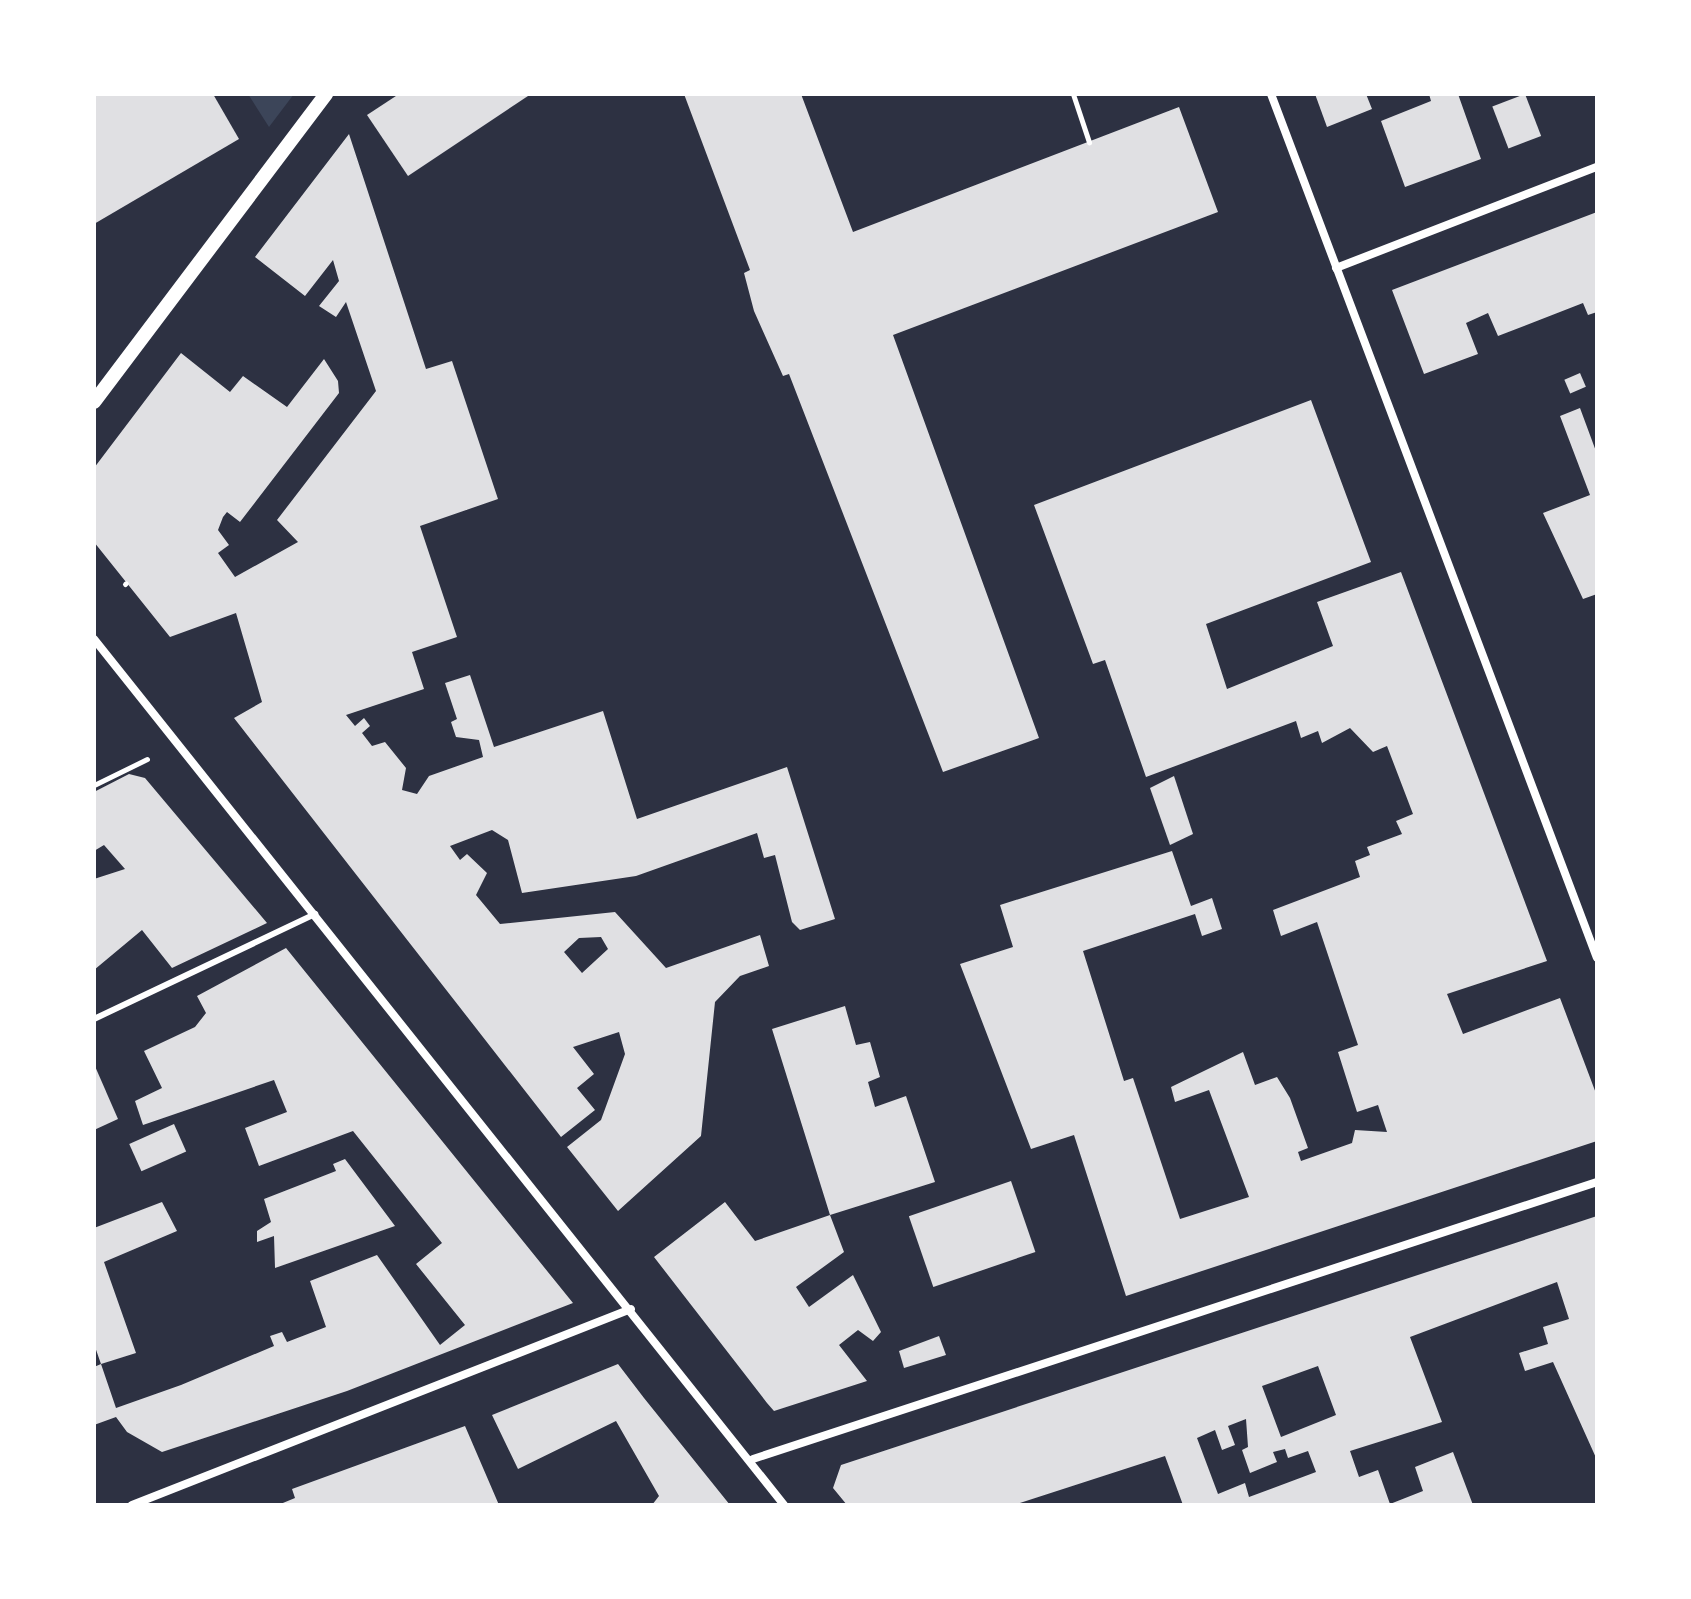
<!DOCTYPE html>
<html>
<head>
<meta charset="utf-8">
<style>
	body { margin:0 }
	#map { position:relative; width:1691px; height:1599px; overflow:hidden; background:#2d3142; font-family:"Playfair Display",serif }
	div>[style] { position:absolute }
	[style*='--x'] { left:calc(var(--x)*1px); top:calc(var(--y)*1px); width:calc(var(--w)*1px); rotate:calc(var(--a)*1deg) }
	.green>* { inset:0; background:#3c4559 }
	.building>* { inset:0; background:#e0e0e3; transform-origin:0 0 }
	.path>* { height:5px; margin:-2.5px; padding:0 2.5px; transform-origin:2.5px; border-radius:2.5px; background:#fff }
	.service>* { height:6px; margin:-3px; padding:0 3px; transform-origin:3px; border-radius:3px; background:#fff }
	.minor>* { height:8px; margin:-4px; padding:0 4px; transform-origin:4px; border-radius:4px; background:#fff }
	.tertiary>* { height:14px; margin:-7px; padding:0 7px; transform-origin:7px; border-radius:7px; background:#fff }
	span { translate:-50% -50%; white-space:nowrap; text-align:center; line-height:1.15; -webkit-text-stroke:6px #fff; paint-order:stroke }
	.frame { position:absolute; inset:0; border:96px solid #fff; pointer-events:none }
</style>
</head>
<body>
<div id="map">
	<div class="green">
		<i style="clip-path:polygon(248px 94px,294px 94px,269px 127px)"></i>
	</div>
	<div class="building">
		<i style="clip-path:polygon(94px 94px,213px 94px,239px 139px,94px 224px)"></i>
		<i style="clip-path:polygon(399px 94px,531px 94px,408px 176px,367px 115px)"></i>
		<i style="clip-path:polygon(684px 94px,801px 94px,853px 232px,1179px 107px,1218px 212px,893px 335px,1039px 738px,943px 772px,789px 374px,783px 376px,754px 311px,744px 273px,750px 270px)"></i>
		<i style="clip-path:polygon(1315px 94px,1366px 94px,1372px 109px,1327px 127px)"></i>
		<i style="clip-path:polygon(1429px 94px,1458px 94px,1481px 159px,1405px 187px,1381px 121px,1431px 101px)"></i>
		<i style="left:1525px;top:94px;width:45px;height:35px;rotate:69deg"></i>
		<i style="clip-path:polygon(evenodd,349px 134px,426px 369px,452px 361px,498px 499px,420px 526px,457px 637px,412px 652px,424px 689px,346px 715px,355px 726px,364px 718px,370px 726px,362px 733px,372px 746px,385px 742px,406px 768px,402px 790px,417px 794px,429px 776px,483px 757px,479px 740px,456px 737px,451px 722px,457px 719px,445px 683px,470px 675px,494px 747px,603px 711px,637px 819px,787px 767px,835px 919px,800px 930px,792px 922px,775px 855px,764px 858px,757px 833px,636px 876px,522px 893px,508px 840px,492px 830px,450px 846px,460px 860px,467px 854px,487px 873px,476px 895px,500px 924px,615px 912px,666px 968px,760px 935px,769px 966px,740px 976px,715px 1002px,701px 1136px,618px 1211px,567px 1147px,601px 1120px,625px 1054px,619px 1032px,573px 1047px,594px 1074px,577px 1088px,595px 1110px,561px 1137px,234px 718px,262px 702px,236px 613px,170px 637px,94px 542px,94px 468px,181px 353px,230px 392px,243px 376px,287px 407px,324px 359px,338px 381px,339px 393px,240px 522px,227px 512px,223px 517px,218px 530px,229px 545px,218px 553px,235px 577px,298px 542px,277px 520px,376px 391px,346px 302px,336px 317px,319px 306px,339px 281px,333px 260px,305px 296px,255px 257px,349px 134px,601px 937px,608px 949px,582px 973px,564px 952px,579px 938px,601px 937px)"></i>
		<i style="clip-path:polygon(1597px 212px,1597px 312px,1588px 315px,1583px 303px,1498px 336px,1488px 313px,1466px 323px,1478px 354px,1424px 374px,1392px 290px)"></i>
		<i style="left:1580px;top:373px;width:15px;height:17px;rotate:67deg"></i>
		<i style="clip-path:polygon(1311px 400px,1371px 562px,1206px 624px,1227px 689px,1333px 646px,1317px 602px,1401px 572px,1547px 961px,1447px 994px,1463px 1034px,1560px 998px,1597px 1096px,1597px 1141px,1126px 1296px,1074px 1135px,1031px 1149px,960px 964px,1013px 947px,1000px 905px,1172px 851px,1191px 906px,1212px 898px,1222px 929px,1202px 936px,1195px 914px,1083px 951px,1124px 1081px,1133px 1078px,1180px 1219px,1249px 1197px,1209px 1090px,1175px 1102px,1171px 1087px,1243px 1052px,1255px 1085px,1277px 1077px,1290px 1098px,1308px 1148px,1298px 1152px,1301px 1161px,1352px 1143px,1355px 1130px,1387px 1132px,1378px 1105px,1357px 1112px,1338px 1052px,1358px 1045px,1317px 922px,1281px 936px,1273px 910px,1360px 877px,1355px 861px,1370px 855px,1367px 847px,1402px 834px,1396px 821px,1413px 814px,1387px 746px,1373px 752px,1350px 728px,1322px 743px,1318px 731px,1301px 738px,1296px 721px,1146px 777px,1105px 660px,1093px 664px,1034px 505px)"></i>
		<i style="clip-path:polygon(1580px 408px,1597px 454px,1597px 594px,1583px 599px,1543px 513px,1590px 495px,1560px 416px)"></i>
		<i style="clip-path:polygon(129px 774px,145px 778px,267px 923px,172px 968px,142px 930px,94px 970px,94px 879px,125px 869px,104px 845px,94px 851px,94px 792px)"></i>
		<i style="clip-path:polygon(1174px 776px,1193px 834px,1170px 845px,1150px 788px)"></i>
		<i style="clip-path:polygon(286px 948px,573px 1303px,347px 1391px,162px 1452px,127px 1432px,116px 1417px,94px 1425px,94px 1367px,101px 1364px,116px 1408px,181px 1385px,274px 1346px,270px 1336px,282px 1332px,287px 1342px,326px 1327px,310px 1281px,377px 1255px,440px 1345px,465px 1325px,416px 1264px,442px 1243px,353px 1131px,259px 1166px,245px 1128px,287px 1112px,274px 1080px,143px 1125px,135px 1101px,162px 1088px,144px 1051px,195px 1027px,206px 1013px,197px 996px)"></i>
		<i style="clip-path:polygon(845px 1006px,856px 1045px,870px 1042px,880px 1077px,868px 1082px,875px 1107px,906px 1096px,935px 1182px,830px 1215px,772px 1029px)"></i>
		<i style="clip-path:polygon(94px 1064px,118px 1119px,94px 1130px)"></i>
		<i style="left:174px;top:1124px;width:30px;height:49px;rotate:66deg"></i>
		<i style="clip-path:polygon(345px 1159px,395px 1226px,275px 1268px,274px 1236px,257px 1242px,257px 1231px,271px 1222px,264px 1199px,336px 1171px,333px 1164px)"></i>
		<i style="left:1011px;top:1181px;width:75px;height:108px;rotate:71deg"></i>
		<i style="clip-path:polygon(162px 1202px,177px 1231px,104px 1262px,136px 1353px,101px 1364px,94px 1344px,94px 1228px)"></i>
		<i style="clip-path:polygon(725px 1202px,755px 1241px,830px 1215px,844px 1252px,796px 1287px,809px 1307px,853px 1275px,881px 1332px,873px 1341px,858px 1330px,839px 1345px,867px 1381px,774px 1411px,767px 1403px,654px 1257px)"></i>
		<i style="clip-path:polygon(evenodd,1597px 1216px,1597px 1460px,1553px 1362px,1525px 1371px,1519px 1353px,1548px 1344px,1543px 1327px,1569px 1319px,1557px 1282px,1410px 1337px,1442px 1422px,1350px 1451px,1359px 1477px,1378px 1470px,1390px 1504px,1423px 1491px,1415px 1467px,1453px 1452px,1473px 1505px,1183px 1505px,1165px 1456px,1014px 1505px,847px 1505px,833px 1488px,841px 1465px,1597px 1216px,1318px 1366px,1336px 1415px,1281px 1437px,1262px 1386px,1318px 1366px,1597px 1216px,1246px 1419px,1248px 1447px,1242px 1450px,1250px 1473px,1277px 1462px,1273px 1452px,1285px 1449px,1288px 1458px,1308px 1451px,1316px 1472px,1249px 1497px,1245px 1483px,1218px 1494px,1197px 1438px,1215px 1430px,1222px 1450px,1235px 1445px,1228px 1426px,1246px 1419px)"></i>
		<i style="clip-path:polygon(939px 1336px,946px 1355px,904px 1368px,899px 1351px)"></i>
		<i style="clip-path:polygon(618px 1364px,644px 1398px,730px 1505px,652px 1505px,659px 1496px,616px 1421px,518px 1469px,492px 1415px)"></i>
		<i style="clip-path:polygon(465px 1426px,499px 1505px,278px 1505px,295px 1498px,292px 1489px)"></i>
	</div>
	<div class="path">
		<i style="--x:1073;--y:94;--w:51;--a:71.6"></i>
		<i style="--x:125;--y:584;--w:1;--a:-45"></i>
		<i style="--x:94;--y:785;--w:59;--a:-26.1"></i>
	</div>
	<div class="service">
		<i style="--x:94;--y:1019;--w:245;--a:-25.4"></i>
	</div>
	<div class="minor">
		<i style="--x:1271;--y:94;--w:923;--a:69.33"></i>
		<i style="--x:1336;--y:268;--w:280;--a:-21.2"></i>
		<i style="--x:94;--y:639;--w:1107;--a:51.45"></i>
		<i style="--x:753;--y:1459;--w:888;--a:-18.17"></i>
		<i style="--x:132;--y:1505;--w:536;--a:-21.44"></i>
	</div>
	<div class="tertiary">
		<i style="--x:94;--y:402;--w:386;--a:-53"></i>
	</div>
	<div class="frame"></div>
</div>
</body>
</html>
